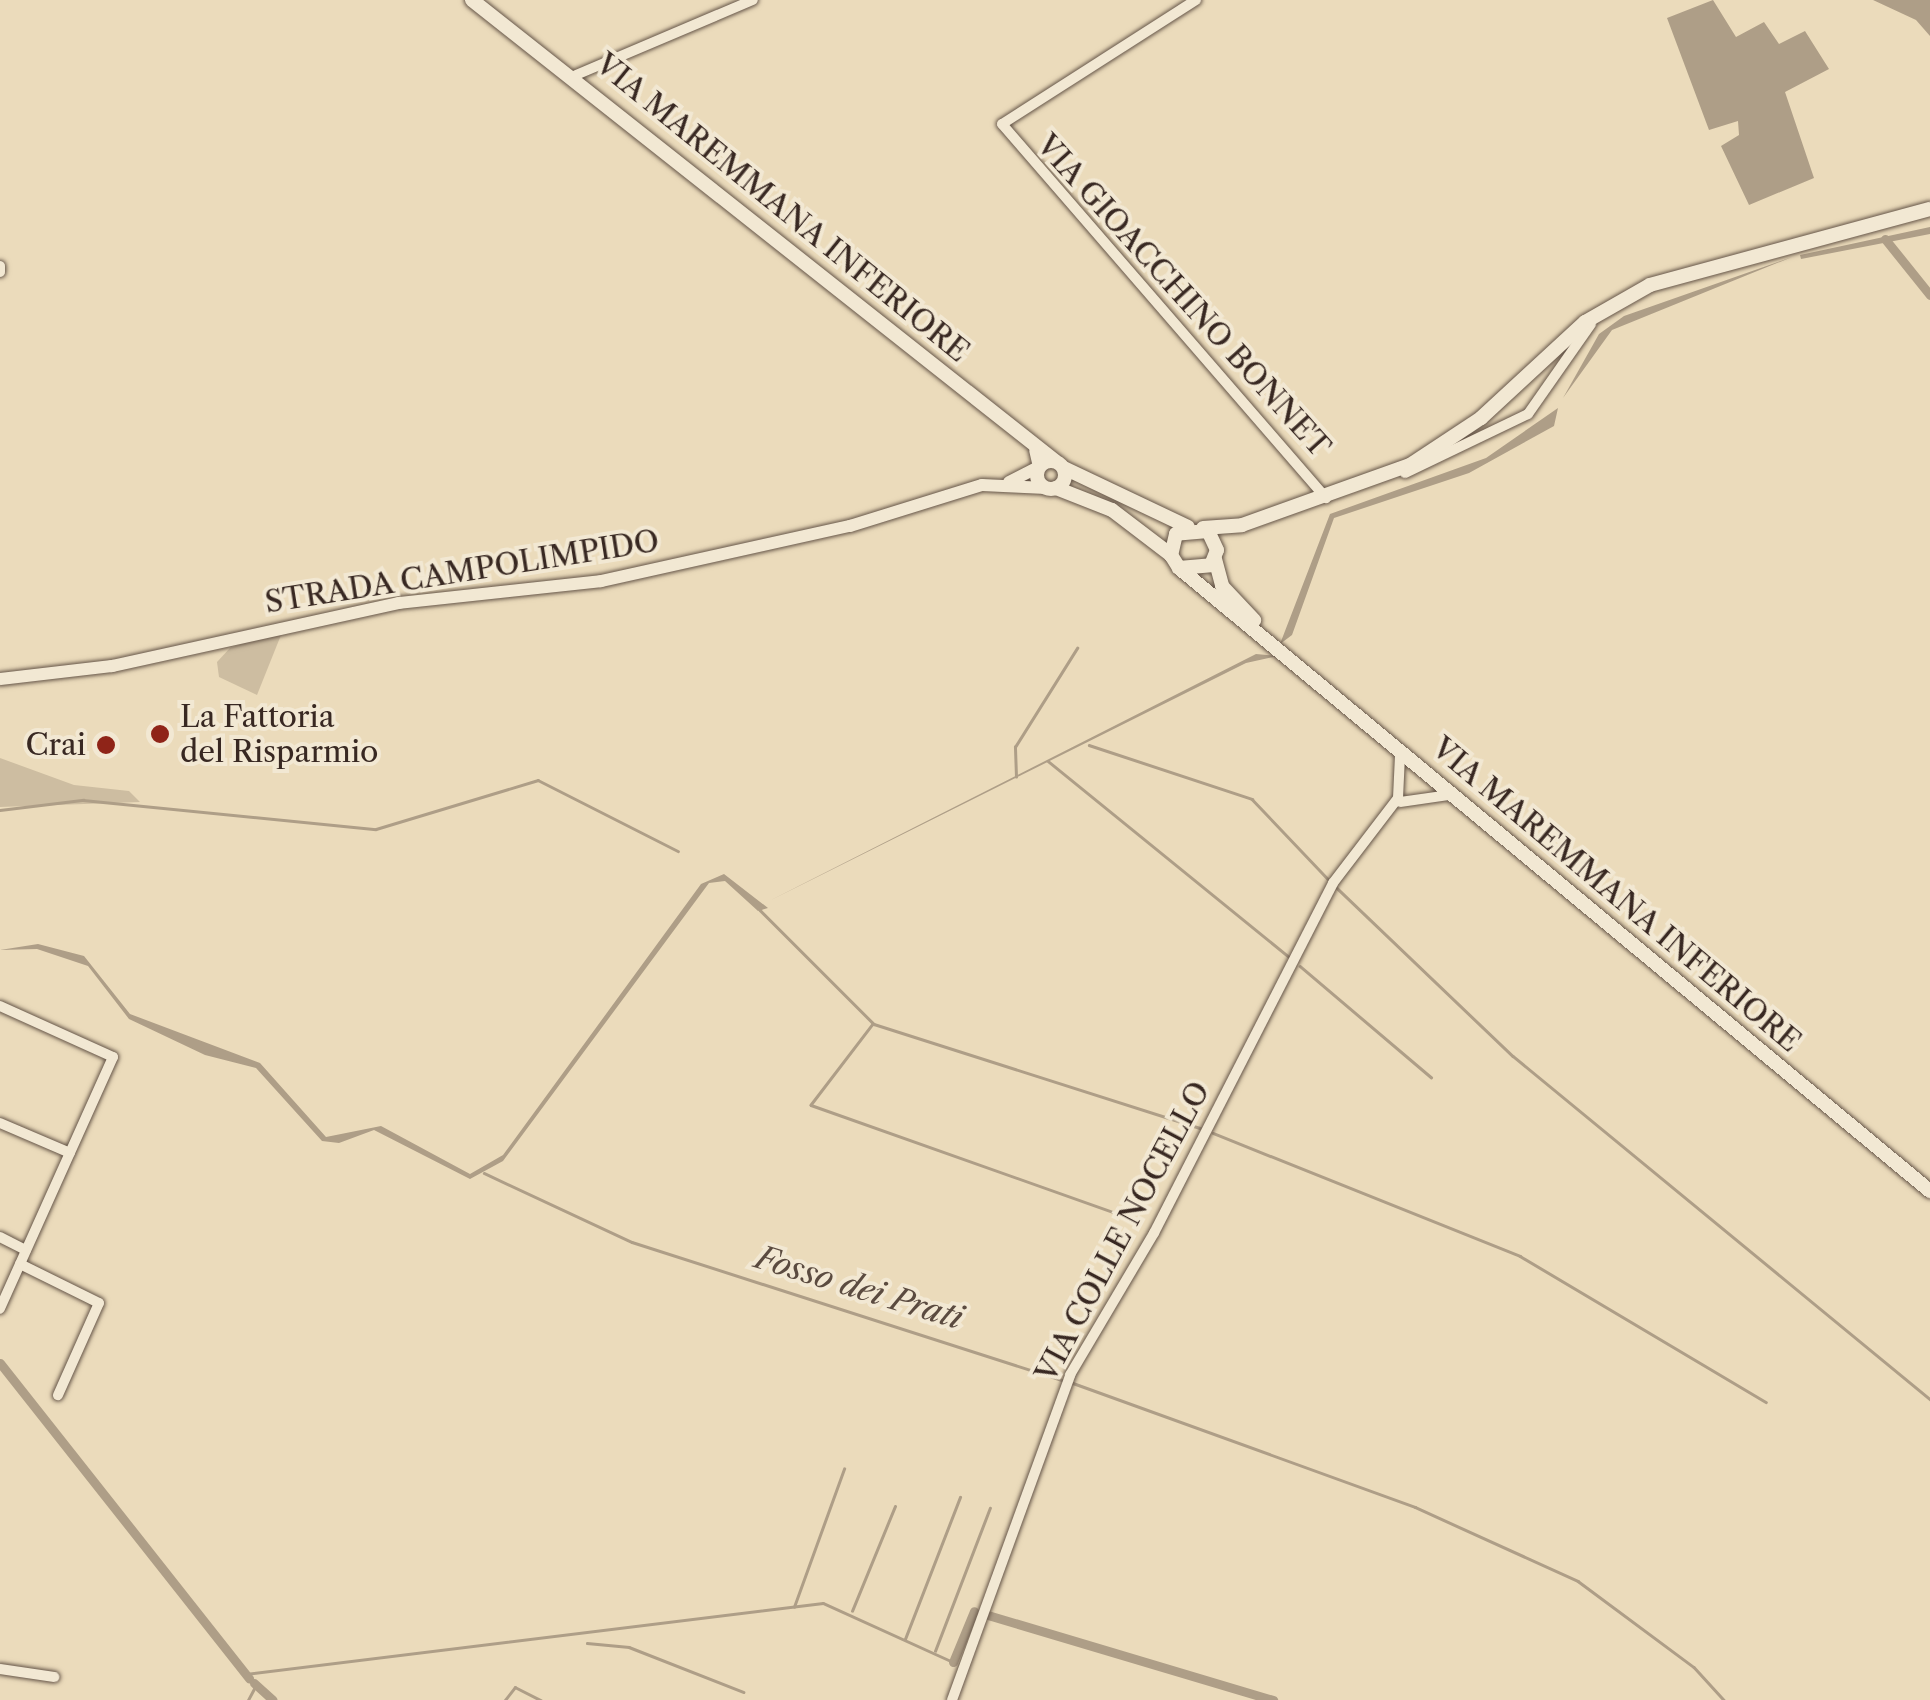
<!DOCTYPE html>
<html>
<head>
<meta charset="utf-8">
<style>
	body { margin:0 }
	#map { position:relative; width:1930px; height:1700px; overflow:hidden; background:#ebdbbb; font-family:"Libre Caslon Text",serif }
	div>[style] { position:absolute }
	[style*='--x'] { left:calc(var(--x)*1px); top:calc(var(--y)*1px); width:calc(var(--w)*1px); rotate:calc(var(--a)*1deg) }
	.green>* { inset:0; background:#cdbda1 }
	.water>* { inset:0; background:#ae9e87 }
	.stream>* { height:2.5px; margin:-1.25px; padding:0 1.25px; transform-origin:1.25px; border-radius:1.25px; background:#ae9e87 }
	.canal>* { height:9px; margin:-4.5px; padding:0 4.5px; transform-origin:4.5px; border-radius:4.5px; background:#ae9e87 }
	.roads { filter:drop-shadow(0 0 2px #655548) drop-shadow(0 0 2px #655548) }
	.minor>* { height:10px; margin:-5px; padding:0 5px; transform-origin:5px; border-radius:5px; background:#f2e8d3 }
	.tertiary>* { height:12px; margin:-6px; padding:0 6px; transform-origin:6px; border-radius:6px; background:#f2e8d3 }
	.secondary>* { height:14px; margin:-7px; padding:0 7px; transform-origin:7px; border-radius:7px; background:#f2e8d3 }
	.secondary>.ring { margin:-7px; padding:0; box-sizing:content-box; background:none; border:14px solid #f2e8d3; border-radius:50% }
	.dots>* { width:28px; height:28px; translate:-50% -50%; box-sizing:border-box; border:5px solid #f2e8d3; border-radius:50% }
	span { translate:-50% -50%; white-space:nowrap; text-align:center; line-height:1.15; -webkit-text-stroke:8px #f2e8d3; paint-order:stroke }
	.street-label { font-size:30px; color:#382822 }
	.poi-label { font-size:30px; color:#382822 }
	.left { translate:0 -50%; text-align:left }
	.right { translate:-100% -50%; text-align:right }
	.water-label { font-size:32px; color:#5b4b40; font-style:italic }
</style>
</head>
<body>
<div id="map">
	<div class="green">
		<i style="clip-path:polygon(283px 630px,257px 695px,219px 677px,217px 662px,230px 648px)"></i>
		<i style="clip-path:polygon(0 758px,74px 785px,129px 791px,140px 802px,0 807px)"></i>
	</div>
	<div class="water">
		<i style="clip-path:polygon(1713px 0,1736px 37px,1764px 22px,1779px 44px,1805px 31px,1829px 69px,1785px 92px,1814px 178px,1749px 205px,1721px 146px,1739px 135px,1738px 121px,1709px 130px,1667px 18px)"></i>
		<i style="clip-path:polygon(1873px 0,1930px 0,1930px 36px,1916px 20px)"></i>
		<i style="clip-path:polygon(1930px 227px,1930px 234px,1801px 259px,1800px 255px)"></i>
		<i style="clip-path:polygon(1792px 257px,1612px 330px,1563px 398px,1599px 334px,1624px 316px)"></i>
		<i style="clip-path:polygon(1558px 408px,1554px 426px,1469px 473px,1334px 518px,1292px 635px,1280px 644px,1330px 514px,1486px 458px)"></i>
		<i style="clip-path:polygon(1256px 654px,1278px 656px,1246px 663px,769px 901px)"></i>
		<i style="clip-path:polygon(724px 874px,768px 908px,758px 911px,725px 881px,709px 883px,503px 1161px,470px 1179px,374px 1130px,339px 1143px,322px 1141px,256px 1068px,205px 1055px,129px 1019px,88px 966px,37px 949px,0 950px,38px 944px,84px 956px,130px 1014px,260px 1063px,326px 1137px,381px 1126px,470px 1174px,503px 1155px,701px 884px)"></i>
	</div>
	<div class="stream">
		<i style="--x:1089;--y:745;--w:172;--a:18.3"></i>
		<i style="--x:1252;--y:799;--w:110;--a:46.5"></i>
		<i style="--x:1048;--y:761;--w:311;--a:39.1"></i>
		<i style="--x:1016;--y:777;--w:30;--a:-92"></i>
		<i style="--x:1015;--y:747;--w:117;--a:-57.9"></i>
		<i style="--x:0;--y:810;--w:84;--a:-6.9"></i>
		<i style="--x:83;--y:800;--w:294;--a:5.7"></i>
		<i style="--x:376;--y:829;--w:169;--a:-16.8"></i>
		<i style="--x:538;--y:780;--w:157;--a:26.9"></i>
		<i style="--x:1337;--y:888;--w:243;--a:43.7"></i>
		<i style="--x:1513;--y:1056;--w:540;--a:39.44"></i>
		<i style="--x:760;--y:910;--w:161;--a:45"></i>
		<i style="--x:874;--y:1024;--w:345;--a:17.7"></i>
		<i style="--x:1300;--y:966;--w:172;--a:40.3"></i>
		<i style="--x:873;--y:1024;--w:102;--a:127.4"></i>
		<i style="--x:811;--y:1105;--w:342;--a:19.5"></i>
		<i style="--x:1213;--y:1133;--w:331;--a:21.8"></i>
		<i style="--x:1520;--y:1256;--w:286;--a:30.7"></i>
		<i style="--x:484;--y:1173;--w:163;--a:25"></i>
		<i style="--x:632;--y:1242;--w:456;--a:17.8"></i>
		<i style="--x:1073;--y:1383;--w:364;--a:19.9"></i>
		<i style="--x:1415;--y:1507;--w:179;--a:24.4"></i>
		<i style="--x:1578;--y:1581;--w:144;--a:36.6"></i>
		<i style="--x:1694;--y:1667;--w:45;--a:47.7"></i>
		<i style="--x:794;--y:1607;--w:147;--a:-70.1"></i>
		<i style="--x:852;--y:1611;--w:113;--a:-67.7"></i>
		<i style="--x:905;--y:1639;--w:152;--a:-68.8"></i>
		<i style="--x:587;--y:1643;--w:42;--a:5.4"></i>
		<i style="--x:629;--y:1647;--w:123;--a:21.4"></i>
		<i style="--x:935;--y:1651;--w:153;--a:-69"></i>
		<i style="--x:246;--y:1674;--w:581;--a:-7.01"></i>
		<i style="--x:823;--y:1603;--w:143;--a:24.4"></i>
		<i style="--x:248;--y:1700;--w:17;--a:-62"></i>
		<i style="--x:505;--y:1700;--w:16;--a:-52"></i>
		<i style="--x:515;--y:1687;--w:29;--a:27"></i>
	</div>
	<div class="canal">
		<i style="--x:1885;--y:239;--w:72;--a:51.2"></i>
		<i style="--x:0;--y:1363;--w:402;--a:51.7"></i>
		<i style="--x:981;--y:1613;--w:305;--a:16.6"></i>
		<i style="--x:953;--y:1662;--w:55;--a:-67.6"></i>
		<i style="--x:254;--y:1683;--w:25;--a:42"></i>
	</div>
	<div class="roads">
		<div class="minor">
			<i style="--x:1196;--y:0;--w:230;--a:147.4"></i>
			<i style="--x:1002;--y:124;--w:495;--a:49.1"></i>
			<i style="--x:576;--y:75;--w:192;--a:-23"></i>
			<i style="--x:0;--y:266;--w:6;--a:90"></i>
			<i style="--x:1405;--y:473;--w:136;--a:-25.6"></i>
			<i style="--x:1528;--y:414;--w:110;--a:-55"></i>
			<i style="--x:1400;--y:802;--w:49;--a:-8.1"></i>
			<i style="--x:0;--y:1006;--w:124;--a:24.3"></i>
			<i style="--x:113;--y:1057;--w:276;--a:114.2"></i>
			<i style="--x:0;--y:1123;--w:76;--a:23.2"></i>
			<i style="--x:0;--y:1237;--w:29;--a:27"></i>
			<i style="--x:20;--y:1264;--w:88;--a:26.3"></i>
			<i style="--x:99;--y:1303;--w:101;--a:114"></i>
			<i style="--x:0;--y:1669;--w:55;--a:8.4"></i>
			<i style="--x:952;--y:1700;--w:346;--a:-70"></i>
			<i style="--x:1070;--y:1375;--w:165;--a:-59.4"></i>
			<i style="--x:1154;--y:1233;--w:393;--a:-62.9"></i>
			<i style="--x:1333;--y:883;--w:107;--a:-52.6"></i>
			<i style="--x:1398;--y:798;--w:43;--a:-87.3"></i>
		</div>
		<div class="tertiary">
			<i style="--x:1009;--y:482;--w:34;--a:-27"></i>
			<i style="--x:1039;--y:467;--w:17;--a:-103"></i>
			<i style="--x:0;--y:679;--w:113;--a:-6.6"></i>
			<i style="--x:112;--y:666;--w:294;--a:-12.4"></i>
			<i style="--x:399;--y:603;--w:203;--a:-6.2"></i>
			<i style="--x:601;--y:581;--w:255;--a:-12.5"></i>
			<i style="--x:850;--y:526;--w:138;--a:-17.3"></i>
			<i style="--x:982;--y:485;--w:64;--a:2.7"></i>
		</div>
		<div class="secondary">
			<i style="--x:472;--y:0;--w:743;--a:38.33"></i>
			<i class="ring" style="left:1037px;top:461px;width:14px;height:14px"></i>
			<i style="--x:1064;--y:468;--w:137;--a:25.4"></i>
			<i style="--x:1056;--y:488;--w:60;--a:21.4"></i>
			<i style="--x:1112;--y:510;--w:74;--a:37.3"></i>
			<i style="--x:1203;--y:528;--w:39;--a:-4"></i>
			<i style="--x:1242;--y:525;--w:178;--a:-19.7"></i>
			<i style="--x:1410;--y:465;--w:85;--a:-33.5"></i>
			<i style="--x:1481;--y:418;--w:142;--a:-42.7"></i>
			<i style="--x:1585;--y:322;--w:75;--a:-29.6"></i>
			<i style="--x:1650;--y:285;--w:290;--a:-15.2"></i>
			<i style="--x:1215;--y:559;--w:28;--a:75"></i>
			<i style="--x:1222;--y:586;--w:47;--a:46.7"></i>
			<i style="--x:1179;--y:568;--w:32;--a:-5"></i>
			<i style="--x:1211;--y:565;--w:16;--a:-68"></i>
			<i style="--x:1217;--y:550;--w:21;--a:-115"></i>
			<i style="--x:1208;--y:531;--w:32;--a:175"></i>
			<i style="--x:1176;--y:534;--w:22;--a:103"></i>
			<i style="--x:1171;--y:555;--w:15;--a:58"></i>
			<i style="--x:1179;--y:568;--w:976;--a:39.68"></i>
		</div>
	</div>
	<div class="dots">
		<i style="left:160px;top:734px;background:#8f2418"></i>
		<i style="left:106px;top:745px;background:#8f2418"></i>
	</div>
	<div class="street-label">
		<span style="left:782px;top:208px;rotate:39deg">VIA MAREMMANA INFERIORE</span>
		<span style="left:1183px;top:296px;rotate:48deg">VIA GIOACCHINO BONNET</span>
		<span style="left:462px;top:572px;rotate:-9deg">STRADA CAMPOLIMPIDO</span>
		<span style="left:1616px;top:895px;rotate:40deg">VIA MAREMMANA INFERIORE</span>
		<span style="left:1123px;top:1232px;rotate:-62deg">VIA COLLE NOCELLO</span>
	</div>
	<div class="poi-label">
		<span class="left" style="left:180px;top:734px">La Fattoria<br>del Risparmio</span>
		<span class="right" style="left:86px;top:745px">Crai</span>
	</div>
	<div class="water-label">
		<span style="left:859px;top:1288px;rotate:17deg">Fosso dei Prati</span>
	</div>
</div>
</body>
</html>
